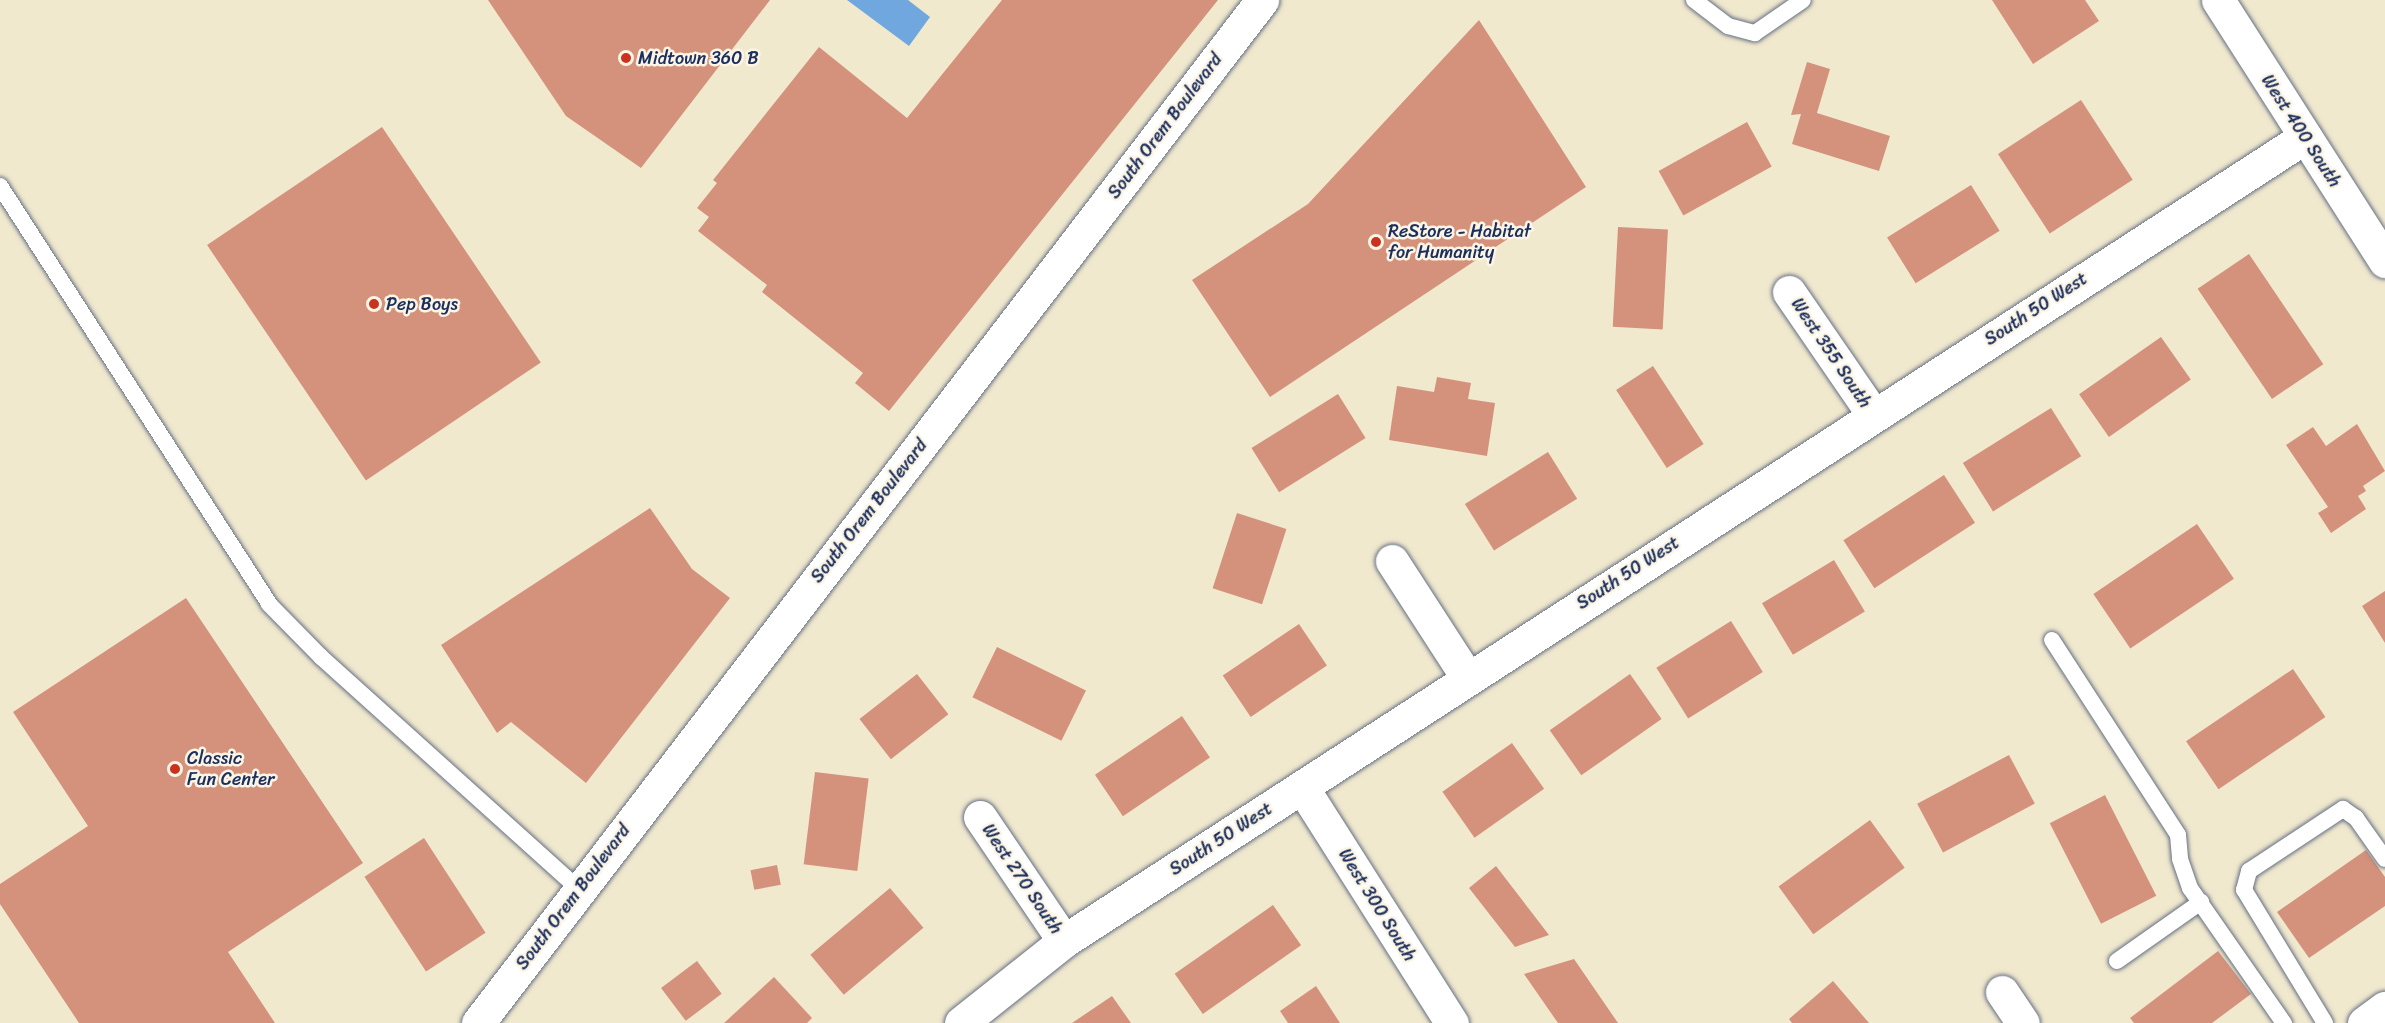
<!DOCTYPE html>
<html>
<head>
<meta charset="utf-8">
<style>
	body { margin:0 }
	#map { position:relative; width:2385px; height:1023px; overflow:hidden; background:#f1e9ce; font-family:Sriracha,sans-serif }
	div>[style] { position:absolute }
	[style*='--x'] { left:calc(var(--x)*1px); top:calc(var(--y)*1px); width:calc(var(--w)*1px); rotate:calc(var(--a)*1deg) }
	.water>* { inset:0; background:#70a7de }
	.building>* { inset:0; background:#d4927c; transform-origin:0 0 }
	.roads { filter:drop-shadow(0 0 2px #667085) drop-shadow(0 0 2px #667085) }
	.service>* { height:16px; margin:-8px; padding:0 8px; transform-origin:8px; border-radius:8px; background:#fff }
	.minor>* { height:33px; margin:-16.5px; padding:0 16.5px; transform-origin:16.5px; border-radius:16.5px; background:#fff }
	.tertiary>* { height:33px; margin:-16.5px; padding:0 16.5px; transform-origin:16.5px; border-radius:16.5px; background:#fff }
	.dots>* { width:16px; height:16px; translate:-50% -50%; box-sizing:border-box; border:3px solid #fcf5e5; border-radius:50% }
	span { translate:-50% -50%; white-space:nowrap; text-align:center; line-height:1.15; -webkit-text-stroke:5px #fcf5e5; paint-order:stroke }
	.poi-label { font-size:18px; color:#1b2f5e }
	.left { translate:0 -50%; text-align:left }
	.street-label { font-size:18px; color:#1b2f5e }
</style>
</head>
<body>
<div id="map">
	<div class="water">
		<i style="clip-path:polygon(847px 0,908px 0,930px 17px,909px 46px)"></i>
	</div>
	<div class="building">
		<i style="clip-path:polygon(488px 0,770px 0,641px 168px,566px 116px)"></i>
		<i style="clip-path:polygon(1002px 0,1218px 0,889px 411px,855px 383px,863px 373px,762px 292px,767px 285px,698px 231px,709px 217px,697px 208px,717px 183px,713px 180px,819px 47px,907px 118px)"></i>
		<i style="clip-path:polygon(1992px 0,2085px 0,2099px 21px,2033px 64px)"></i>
		<i style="clip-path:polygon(1479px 20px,1586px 187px,1270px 397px,1192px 280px,1308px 204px)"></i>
		<i style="clip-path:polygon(1807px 62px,1830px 69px,1817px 113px,1890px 136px,1879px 171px,1792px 144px,1801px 114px,1791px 115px)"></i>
		<i style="left:2081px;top:100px;width:95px;height:99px;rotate:57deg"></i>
		<i style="left:1747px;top:122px;width:51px;height:101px;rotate:61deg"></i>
		<i style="left:382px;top:127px;width:284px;height:211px;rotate:56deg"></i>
		<i style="left:1971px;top:185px;width:54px;height:99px;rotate:58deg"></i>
		<i style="left:1618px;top:227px;width:50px;height:100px;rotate:3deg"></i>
		<i style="left:2249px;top:254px;width:133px;height:62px;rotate:56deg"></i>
		<i style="left:2161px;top:337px;width:52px;height:100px;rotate:55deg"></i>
		<i style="left:1653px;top:366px;width:93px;height:44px;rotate:57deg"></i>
		<i style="clip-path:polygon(1437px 377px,1471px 383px,1468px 399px,1495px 403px,1487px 456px,1389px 440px,1397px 386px,1434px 392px)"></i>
		<i style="left:1338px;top:394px;width:52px;height:102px;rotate:58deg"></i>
		<i style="left:2051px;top:408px;width:57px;height:104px;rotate:58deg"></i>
		<i style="clip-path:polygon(2357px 424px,2385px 471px,2363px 486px,2366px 491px,2358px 496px,2366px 509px,2331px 533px,2318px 513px,2328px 507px,2286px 445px,2313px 427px,2326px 446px)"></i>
		<i style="left:1548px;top:452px;width:55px;height:98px;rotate:58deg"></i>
		<i style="left:1944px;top:475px;width:57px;height:120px;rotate:57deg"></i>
		<i style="clip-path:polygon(650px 508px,692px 569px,730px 598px,586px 783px,511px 722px,497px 733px,441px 645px)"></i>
		<i style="left:1237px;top:513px;width:52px;height:79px;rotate:18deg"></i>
		<i style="left:2197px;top:524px;width:66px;height:125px;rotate:56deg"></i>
		<i style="left:1834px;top:560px;width:60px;height:84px;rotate:59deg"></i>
		<i style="clip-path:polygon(2385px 591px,2385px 643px,2362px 606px)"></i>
		<i style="clip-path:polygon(186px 598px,363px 863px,228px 952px,275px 1023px,79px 1023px,0 904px,0 884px,88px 826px,13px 712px)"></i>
		<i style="left:1731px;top:621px;width:60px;height:88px;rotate:58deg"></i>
		<i style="left:1299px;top:624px;width:50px;height:92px;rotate:56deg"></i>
		<i style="left:997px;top:647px;width:99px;height:56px;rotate:26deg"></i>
		<i style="left:2293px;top:669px;width:58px;height:129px;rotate:56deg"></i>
		<i style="left:917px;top:674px;width:51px;height:73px;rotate:52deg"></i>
		<i style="left:1630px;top:674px;width:55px;height:98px;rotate:55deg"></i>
		<i style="left:1182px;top:716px;width:50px;height:105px;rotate:56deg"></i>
		<i style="left:1512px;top:743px;width:56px;height:85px;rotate:55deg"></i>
		<i style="left:2009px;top:755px;width:55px;height:104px;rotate:62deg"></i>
		<i style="left:815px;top:772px;width:54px;height:93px;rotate:7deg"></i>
		<i style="left:2105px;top:795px;width:113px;height:62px;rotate:63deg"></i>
		<i style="left:1870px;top:820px;width:59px;height:113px;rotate:54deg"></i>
		<i style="left:424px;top:838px;width:113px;height:71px;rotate:57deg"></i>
		<i style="clip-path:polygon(2366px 850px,2385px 877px,2385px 906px,2309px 958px,2277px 912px)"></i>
		<i style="left:777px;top:865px;width:20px;height:27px;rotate:79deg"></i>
		<i style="clip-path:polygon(1496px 866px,1549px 935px,1515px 947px,1469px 888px)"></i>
		<i style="left:890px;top:888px;width:52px;height:104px;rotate:50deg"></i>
		<i style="left:1273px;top:905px;width:49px;height:120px;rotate:55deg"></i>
		<i style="clip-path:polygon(2218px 951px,2251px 994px,2212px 1023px,2134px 1023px,2130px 1018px)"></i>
		<i style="clip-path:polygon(1574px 959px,1618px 1023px,1558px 1023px,1524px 974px)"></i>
		<i style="left:697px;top:961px;width:41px;height:45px;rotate:53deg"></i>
		<i style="clip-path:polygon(774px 977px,812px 1018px,807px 1023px,724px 1023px)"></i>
		<i style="clip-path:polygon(1833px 981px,1869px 1023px,1792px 1023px,1789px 1019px)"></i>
		<i style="clip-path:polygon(1316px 986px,1340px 1023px,1288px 1023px,1280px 1011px)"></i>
		<i style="clip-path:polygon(1112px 996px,1131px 1023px,1072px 1023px)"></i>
	</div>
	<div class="roads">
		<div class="service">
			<i style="--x:1694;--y:0;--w:43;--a:37.4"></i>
			<i style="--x:1728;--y:26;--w:28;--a:15"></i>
			<i style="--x:1755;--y:33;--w:58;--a:-34.5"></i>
			<i style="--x:0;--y:186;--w:497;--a:57.2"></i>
			<i style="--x:269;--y:604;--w:74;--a:45.5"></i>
			<i style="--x:321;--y:657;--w:346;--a:42"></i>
			<i style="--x:2052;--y:640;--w:232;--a:57.1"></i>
			<i style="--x:2178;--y:835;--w:24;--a:85"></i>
			<i style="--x:2180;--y:859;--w:31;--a:71"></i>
			<i style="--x:2190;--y:888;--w:165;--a:55.2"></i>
			<i style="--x:2117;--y:961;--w:103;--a:-35.1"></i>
			<i style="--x:2325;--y:1023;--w:156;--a:-121.3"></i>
			<i style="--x:2244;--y:890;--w:20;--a:-75"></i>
			<i style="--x:2249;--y:871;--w:113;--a:-33.4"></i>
			<i style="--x:2343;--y:809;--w:16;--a:35"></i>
			<i style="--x:2356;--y:818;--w:50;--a:54.7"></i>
		</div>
		<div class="minor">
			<i style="--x:1789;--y:292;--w:148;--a:55.5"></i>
			<i style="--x:1392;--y:561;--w:138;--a:57.1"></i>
			<i style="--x:1302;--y:787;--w:280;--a:57.6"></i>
			<i style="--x:980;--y:817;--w:150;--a:55.9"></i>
			<i style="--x:2002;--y:992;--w:37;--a:56"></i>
			<i style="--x:961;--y:1023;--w:132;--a:-38.5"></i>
			<i style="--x:1064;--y:941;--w:1479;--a:-32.94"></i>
			<i style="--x:2364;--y:1023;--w:26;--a:-36"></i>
		</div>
		<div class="tertiary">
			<i style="--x:2218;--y:0;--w:310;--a:57.4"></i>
			<i style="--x:478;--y:1023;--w:1289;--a:-52.53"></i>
		</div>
	</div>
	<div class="dots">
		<i style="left:626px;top:58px;background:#c8321e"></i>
		<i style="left:1376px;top:242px;background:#c8321e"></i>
		<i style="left:374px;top:304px;background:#c8321e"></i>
		<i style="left:175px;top:769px;background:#c8321e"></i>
	</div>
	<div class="poi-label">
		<span class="left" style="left:638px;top:58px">Midtown 360 B</span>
		<span class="left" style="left:1388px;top:242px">ReStore - Habitat<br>for Humanity</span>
		<span class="left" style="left:386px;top:304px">Pep Boys</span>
		<span class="left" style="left:187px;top:769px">Classic<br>Fun Center</span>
	</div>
	<div class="street-label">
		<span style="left:1165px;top:126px;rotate:-53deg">South Orem Boulevard</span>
		<span style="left:2301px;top:131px;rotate:57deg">West 400 South</span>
		<span style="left:2036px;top:309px;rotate:-33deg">South 50 West</span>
		<span style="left:1831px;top:353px;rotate:56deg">West 355 South</span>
		<span style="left:869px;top:511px;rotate:-52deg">South Orem Boulevard</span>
		<span style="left:1628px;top:573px;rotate:-33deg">South 50 West</span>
		<span style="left:1221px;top:839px;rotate:-33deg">South 50 West</span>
		<span style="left:1022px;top:879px;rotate:56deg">West 270 South</span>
		<span style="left:573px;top:897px;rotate:-53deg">South Orem Boulevard</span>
		<span style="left:1377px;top:905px;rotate:58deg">West 300 South</span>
	</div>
</div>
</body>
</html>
